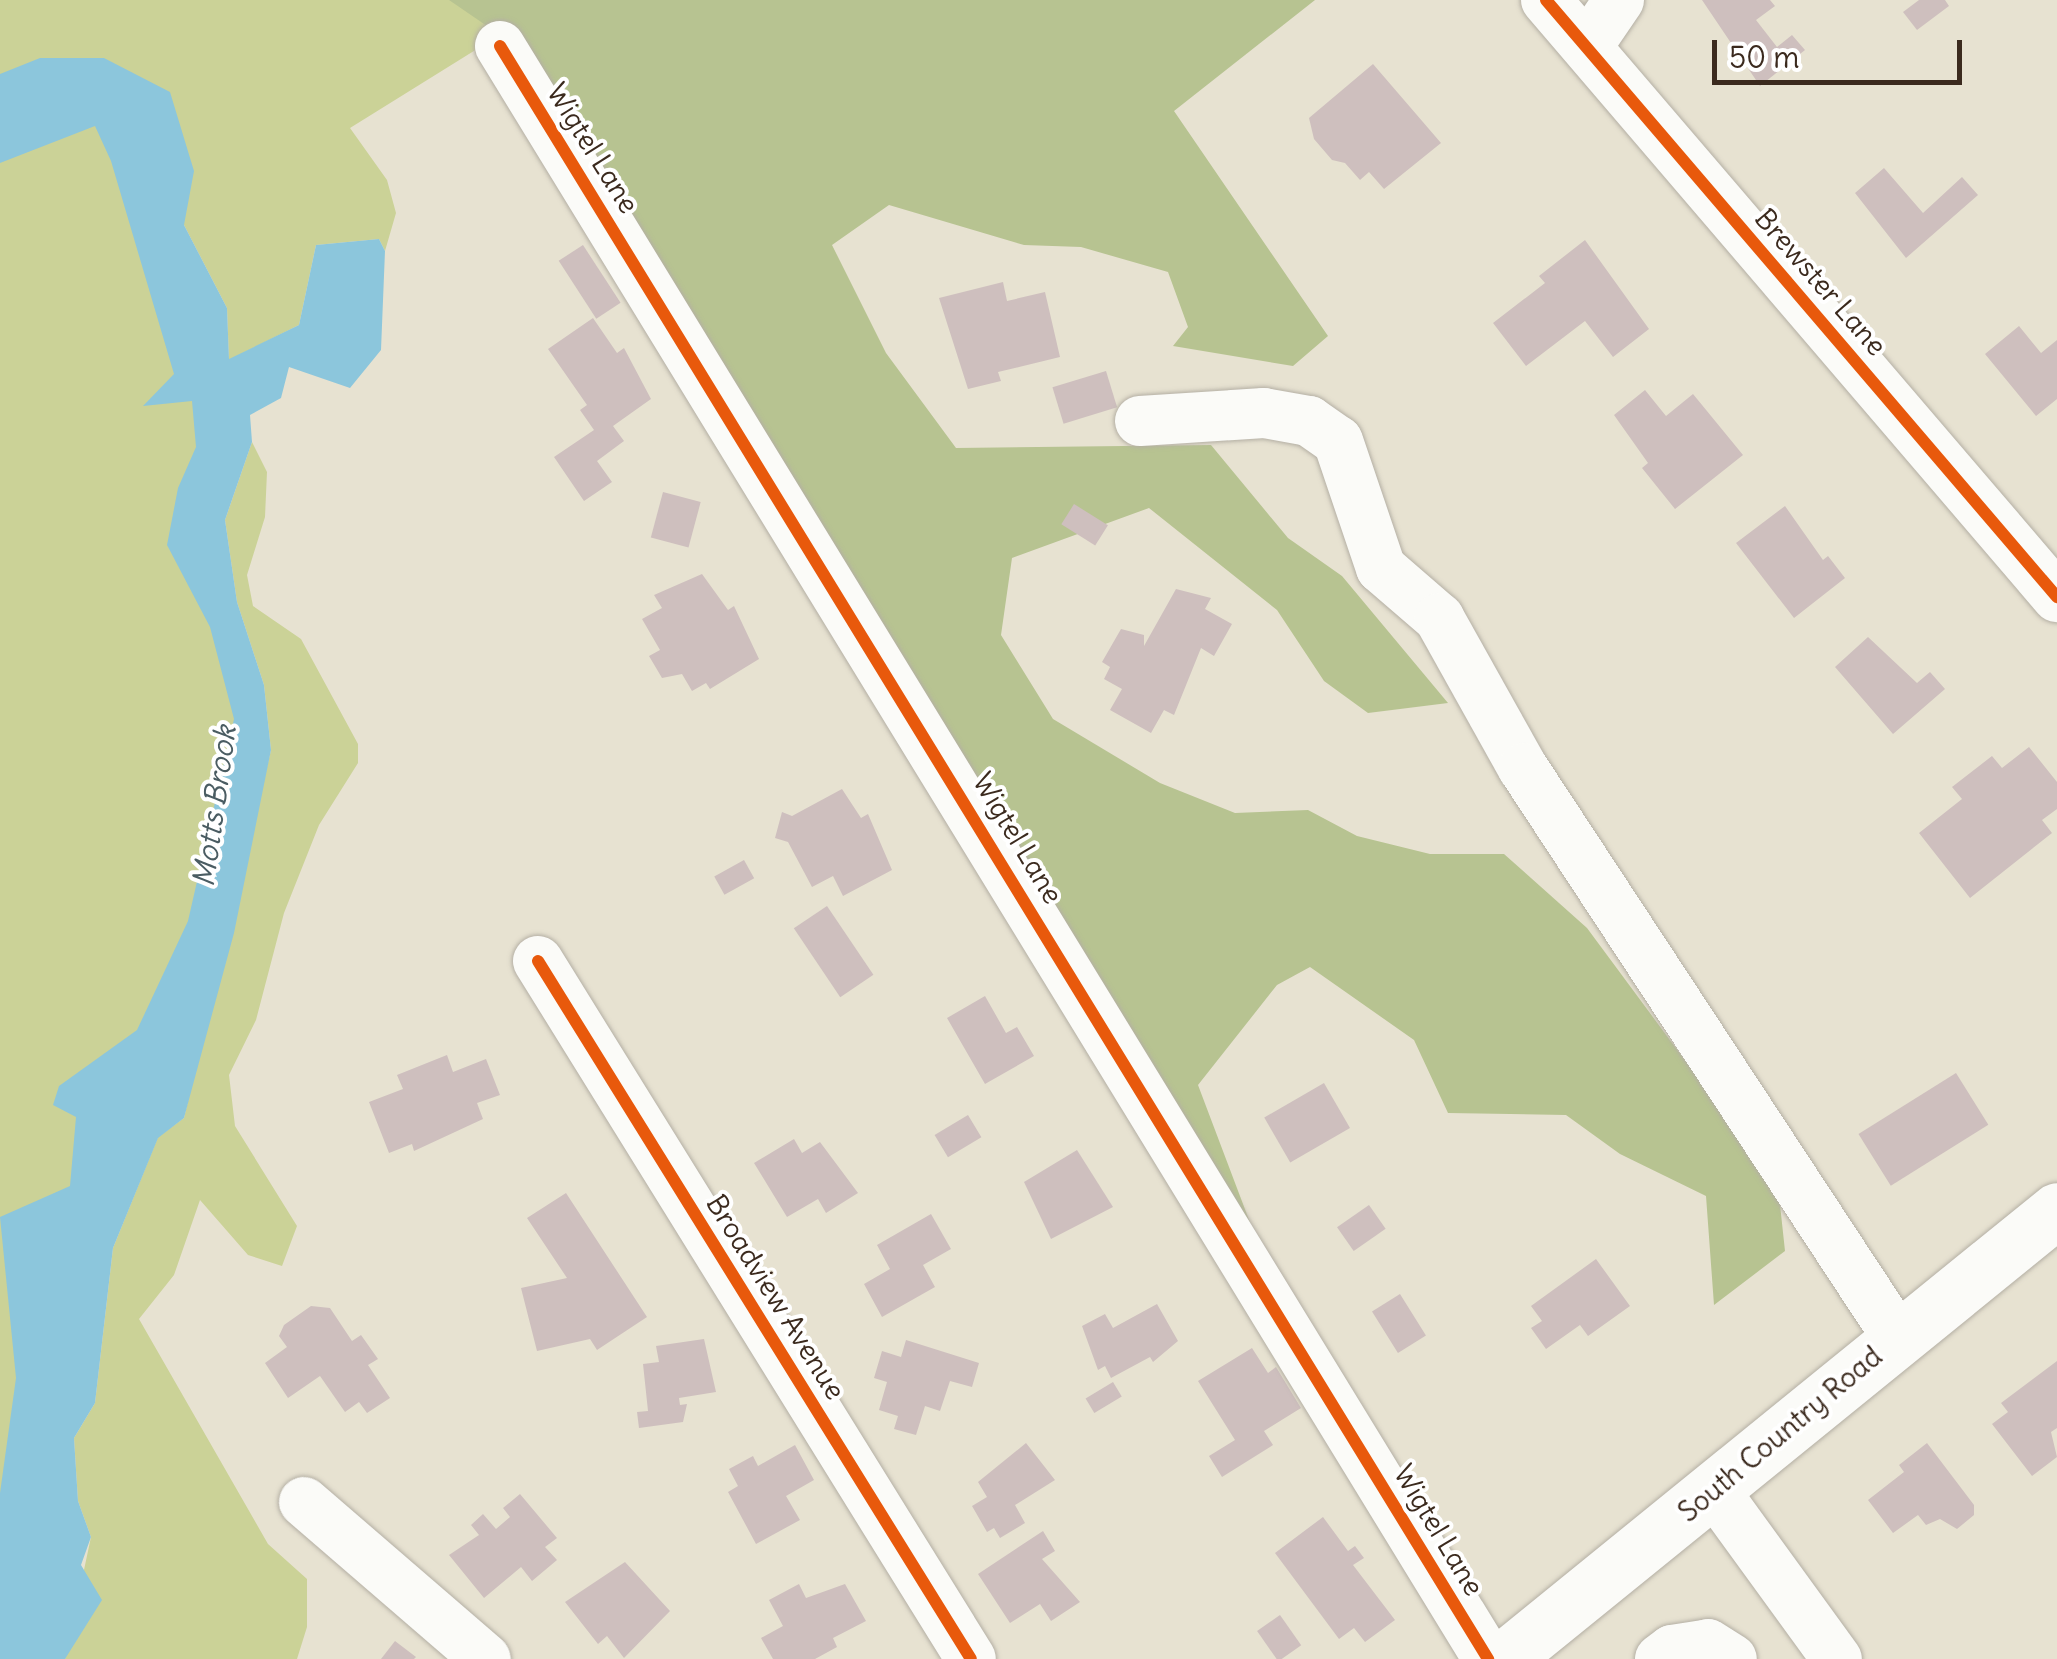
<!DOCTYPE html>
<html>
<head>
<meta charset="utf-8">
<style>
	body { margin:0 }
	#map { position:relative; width:2057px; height:1659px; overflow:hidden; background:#e7e2d1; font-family:Delius,sans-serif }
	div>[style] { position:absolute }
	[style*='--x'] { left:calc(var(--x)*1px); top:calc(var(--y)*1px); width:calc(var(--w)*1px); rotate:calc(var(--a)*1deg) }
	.green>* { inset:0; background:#cbd297 }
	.forest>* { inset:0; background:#b7c391 }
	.water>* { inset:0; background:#8cc6dc }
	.building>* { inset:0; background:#cebfbe; transform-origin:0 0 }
	.roads { filter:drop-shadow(0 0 2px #b4afa4) drop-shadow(0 0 2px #b4afa4) }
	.minor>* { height:50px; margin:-25px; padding:0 25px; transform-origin:25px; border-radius:25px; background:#fbfbf8 }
	.major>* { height:55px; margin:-27.5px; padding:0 27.5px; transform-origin:27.5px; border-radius:27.5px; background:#fbfbf8 }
	.cycleway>* { height:12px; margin:-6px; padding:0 6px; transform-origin:6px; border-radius:6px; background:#e8590c }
	span { translate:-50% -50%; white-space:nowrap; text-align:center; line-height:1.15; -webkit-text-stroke:8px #fff; paint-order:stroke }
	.street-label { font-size:28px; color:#3b2a1e }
	.water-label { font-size:30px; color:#4a5c62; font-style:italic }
	.scale { position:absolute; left:1712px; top:40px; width:250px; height:45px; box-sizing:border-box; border:5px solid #3b2a1e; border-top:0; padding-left:12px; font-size:30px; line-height:35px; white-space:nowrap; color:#3b2a1e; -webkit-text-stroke:8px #fff; paint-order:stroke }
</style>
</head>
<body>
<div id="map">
	<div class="green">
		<i style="clip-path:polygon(0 0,499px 0,514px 26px,350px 128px,387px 180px,396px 213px,385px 251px,379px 239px,316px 245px,299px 325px,229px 360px,227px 308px,184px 225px,163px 223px,228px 429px,195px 528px,254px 700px,199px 922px,35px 1417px,0 1659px)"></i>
		<i style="clip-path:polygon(252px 442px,267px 472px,265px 517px,247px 575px,253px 606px,301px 639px,358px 744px,358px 763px,319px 825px,284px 913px,256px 1020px,229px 1075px,235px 1126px,297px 1226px,282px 1266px,248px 1255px,200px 1200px,174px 1275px,139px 1319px,268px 1544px,307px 1579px,307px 1627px,297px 1659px,65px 1659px,91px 1537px,78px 1501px,74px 1438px,95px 1403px,113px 1248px,158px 1137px,184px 1118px,271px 750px,264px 685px,237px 602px,225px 520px)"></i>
	</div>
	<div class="forest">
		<i style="clip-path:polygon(449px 0,1315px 0,1174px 111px,1328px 336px,1293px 366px,1173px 346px,1188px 327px,1168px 272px,1081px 247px,1024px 245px,889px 205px,832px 245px,886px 353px,956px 448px,1211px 445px,1288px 538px,1342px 576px,1448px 703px,1368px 713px,1324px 681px,1277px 610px,1149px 508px,1012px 558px,1001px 635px,1053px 719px,1160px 783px,1235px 813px,1308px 810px,1357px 836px,1430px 854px,1504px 854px,1587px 928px,1778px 1186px,1785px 1251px,1714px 1305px,1706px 1196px,1620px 1154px,1566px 1115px,1448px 1113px,1414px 1040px,1310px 967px,1277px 985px,1198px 1085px,1260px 1249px,525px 52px)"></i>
	</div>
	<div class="water">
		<i style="clip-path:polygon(40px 58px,104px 58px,170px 92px,194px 171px,184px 225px,227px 308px,229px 359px,299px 325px,316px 245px,379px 239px,385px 251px,381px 350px,350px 388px,289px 367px,281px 398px,250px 415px,252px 442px,225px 520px,237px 602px,264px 685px,271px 750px,234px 933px,184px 1118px,158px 1138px,113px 1248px,95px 1403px,74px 1438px,78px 1501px,91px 1537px,81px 1565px,102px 1600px,65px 1659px,0 1659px,0 1493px,16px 1378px,0 1217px,70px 1186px,76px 1117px,53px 1105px,59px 1086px,137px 1030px,188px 921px,234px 719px,210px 627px,167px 545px,178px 488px,196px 447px,192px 401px,143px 406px,174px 374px,111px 161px,95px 126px,0 163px,0 74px)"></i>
	</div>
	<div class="building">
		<i style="clip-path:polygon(1702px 0,1770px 0,1775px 6px,1756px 20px,1777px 47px,1792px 35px,1805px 50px,1760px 86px)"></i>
		<i style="clip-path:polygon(1919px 0,1945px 0,1949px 6px,1917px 30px,1903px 12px)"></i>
		<i style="clip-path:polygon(1373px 64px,1441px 143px,1384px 189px,1369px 172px,1360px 180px,1345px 163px,1332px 160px,1314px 139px,1309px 118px)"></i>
		<i style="clip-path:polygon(1884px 168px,1923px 213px,1962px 177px,1978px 195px,1906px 258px,1855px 193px)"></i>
		<i style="clip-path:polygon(1585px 240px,1649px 329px,1613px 357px,1585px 321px,1526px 366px,1493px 323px,1545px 283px,1539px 276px)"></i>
		<i style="left:583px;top:245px;width:69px;height:29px;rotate:57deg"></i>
		<i style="clip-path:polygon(1003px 282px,1007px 301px,1045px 292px,1060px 357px,998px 372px,1001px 381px,968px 389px,939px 298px)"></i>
		<i style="clip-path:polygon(593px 318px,617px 353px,624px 348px,651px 399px,613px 426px,624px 441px,597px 461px,612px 482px,584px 501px,554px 457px,594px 430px,580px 410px,587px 405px,548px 349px)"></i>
		<i style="clip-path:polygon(2019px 326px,2041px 353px,2057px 340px,2057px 399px,2036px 416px,1985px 354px)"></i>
		<i style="left:1106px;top:371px;width:38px;height:56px;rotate:73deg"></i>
		<i style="clip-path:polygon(1645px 390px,1666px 416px,1693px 394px,1743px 455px,1675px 509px,1642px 468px,1648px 463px,1614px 415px)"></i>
		<i style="left:663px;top:492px;width:39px;height:47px;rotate:15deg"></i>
		<i style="left:1074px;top:504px;width:40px;height:24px;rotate:32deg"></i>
		<i style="clip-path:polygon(1785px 506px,1823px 560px,1828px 556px,1845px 578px,1794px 618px,1736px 543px)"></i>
		<i style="clip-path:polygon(702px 574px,728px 610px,734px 606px,759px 659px,710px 689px,706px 683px,692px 691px,682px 674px,662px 678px,649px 656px,660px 650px,642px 619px,662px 608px,654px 595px)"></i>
		<i style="clip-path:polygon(1176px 589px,1211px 598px,1205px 609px,1232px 624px,1214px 656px,1201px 648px,1174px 715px,1164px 710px,1151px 733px,1110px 710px,1122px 689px,1104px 679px,1110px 667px,1102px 662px,1121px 629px,1144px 635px,1144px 646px)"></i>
		<i style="clip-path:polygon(1868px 637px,1917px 683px,1930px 672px,1945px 689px,1893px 734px,1835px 667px)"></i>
		<i style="clip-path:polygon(2029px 747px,2057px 782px,2057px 809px,2042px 820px,2052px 833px,1970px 898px,1919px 833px,1962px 799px,1952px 787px,1992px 756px,2002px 768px)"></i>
		<i style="clip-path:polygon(842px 789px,861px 818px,868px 814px,892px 870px,843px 896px,833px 876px,812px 887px,788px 842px,775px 838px,782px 812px,792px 816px)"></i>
		<i style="left:744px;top:860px;width:21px;height:34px;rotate:61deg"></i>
		<i style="left:827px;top:906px;width:83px;height:40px;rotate:56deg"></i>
		<i style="clip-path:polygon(985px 996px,1006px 1033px,1017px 1027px,1034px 1056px,985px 1084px,947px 1018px)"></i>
		<i style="clip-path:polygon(447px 1055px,453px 1072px,486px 1059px,500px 1095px,477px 1103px,483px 1119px,414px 1151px,412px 1144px,389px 1153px,369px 1102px,403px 1089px,397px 1075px)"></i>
		<i style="left:1956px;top:1073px;width:61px;height:115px;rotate:58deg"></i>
		<i style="left:1324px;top:1083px;width:52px;height:69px;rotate:60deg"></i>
		<i style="left:968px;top:1115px;width:26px;height:39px;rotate:59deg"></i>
		<i style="clip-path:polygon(794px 1139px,802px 1153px,820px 1142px,858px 1193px,826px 1213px,818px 1199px,787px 1217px,754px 1163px)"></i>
		<i style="clip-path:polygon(1077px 1150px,1113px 1207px,1051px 1239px,1024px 1182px)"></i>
		<i style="clip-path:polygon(566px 1193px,647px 1317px,597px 1350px,590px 1339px,537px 1351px,521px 1288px,567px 1278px,527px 1218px)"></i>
		<i style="left:1369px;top:1205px;width:29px;height:39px;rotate:55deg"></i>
		<i style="clip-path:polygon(931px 1214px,951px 1249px,923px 1265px,935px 1287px,882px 1317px,864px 1284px,890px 1269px,877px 1245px)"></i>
		<i style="clip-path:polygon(1596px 1259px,1630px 1306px,1588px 1336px,1580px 1325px,1546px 1349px,1531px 1328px,1542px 1321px,1531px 1306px)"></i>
		<i style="left:1400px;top:1294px;width:49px;height:33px;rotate:58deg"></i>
		<i style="clip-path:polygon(1157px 1304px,1178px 1341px,1153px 1362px,1150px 1357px,1111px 1378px,1105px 1366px,1098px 1370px,1082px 1326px,1105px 1314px,1113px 1328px)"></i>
		<i style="clip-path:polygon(311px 1306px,330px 1308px,352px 1341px,361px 1335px,378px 1359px,368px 1365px,390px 1398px,367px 1413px,359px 1402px,345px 1412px,320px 1376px,288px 1398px,265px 1363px,287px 1347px,279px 1336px,284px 1325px)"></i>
		<i style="clip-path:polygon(704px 1339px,716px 1392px,679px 1398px,680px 1405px,687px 1404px,683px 1422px,639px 1428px,637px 1412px,648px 1411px,643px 1364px,659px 1362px,656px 1346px)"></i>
		<i style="clip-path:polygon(906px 1340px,979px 1363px,972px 1387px,950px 1381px,940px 1411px,925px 1406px,916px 1435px,894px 1429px,898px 1416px,879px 1410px,887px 1382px,874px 1378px,882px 1351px,901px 1357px)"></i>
		<i style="clip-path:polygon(1252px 1348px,1268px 1373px,1276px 1367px,1301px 1408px,1264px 1431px,1273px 1445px,1222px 1477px,1209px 1456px,1235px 1440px,1198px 1381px)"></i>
		<i style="clip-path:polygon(2057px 1361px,2057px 1428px,2051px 1432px,2057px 1457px,2032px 1476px,1992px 1424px,2008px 1412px,2001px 1403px)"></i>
		<i style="left:1113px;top:1382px;width:17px;height:32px;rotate:59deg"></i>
		<i style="clip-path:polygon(1026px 1443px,1055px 1480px,1015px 1505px,1025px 1523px,1000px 1538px,994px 1528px,987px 1532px,972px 1506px,987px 1497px,978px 1482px)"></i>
		<i style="clip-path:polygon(1927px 1443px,1974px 1505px,1974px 1515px,1957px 1529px,1940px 1519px,1926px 1525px,1918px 1515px,1893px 1533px,1868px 1500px,1904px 1472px,1899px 1465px)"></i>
		<i style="clip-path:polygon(795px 1445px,814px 1480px,786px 1496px,800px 1520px,756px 1544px,728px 1492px,738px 1486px,729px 1469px,753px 1456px,758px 1466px)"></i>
		<i style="clip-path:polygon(520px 1494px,557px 1538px,545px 1547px,557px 1560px,532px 1581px,521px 1567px,484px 1598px,449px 1555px,479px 1535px,471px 1525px,483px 1514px,496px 1529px,510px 1517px,503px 1508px)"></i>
		<i style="clip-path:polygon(1323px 1517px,1348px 1551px,1355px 1546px,1364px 1558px,1353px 1565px,1395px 1620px,1365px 1642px,1354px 1628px,1339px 1639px,1275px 1553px)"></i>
		<i style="clip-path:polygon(1043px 1531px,1055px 1551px,1042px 1559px,1080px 1602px,1051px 1621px,1040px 1604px,1010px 1623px,978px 1574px)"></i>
		<i style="clip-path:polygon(625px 1562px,670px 1611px,624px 1658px,607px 1636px,598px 1644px,565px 1602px)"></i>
		<i style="clip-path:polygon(799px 1584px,806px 1598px,845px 1584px,866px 1621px,833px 1638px,837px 1647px,815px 1659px,773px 1659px,761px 1638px,783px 1626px,769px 1600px)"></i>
		<i style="left:1280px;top:1615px;width:37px;height:28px;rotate:55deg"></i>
		<i style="clip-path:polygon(395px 1641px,416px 1657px,414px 1659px,381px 1659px)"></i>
	</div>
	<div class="roads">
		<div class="minor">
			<i style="--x:1546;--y:0;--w:786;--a:49.44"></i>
			<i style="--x:500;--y:46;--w:1892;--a:58.51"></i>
			<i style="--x:1587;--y:47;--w:57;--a:-55.8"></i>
			<i style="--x:1140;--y:421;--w:124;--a:-3.7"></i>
			<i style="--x:1264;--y:413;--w:46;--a:10.1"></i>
			<i style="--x:1309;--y:421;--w:35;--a:35"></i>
			<i style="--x:1338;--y:441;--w:134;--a:71.3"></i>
			<i style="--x:1381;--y:568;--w:77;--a:40.8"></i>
			<i style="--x:1439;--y:618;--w:172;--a:60.8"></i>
			<i style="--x:1523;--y:768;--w:681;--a:56.68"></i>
			<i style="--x:538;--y:961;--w:821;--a:58.19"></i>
			<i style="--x:1714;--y:1490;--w:209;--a:54"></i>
			<i style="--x:304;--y:1502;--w:240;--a:40.8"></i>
			<i style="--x:1660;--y:1659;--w:15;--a:-37"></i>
			<i style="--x:1672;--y:1650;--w:36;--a:-9"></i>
			<i style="--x:1708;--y:1644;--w:28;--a:32"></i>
		</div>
		<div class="major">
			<i style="--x:1504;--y:1659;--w:712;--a:-39.07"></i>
		</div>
	</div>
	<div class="cycleway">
		<i style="--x:1546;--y:0;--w:786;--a:49.44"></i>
		<i style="--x:500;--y:46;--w:1892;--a:58.51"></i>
		<i style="--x:538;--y:961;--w:821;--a:58.19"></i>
	</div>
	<div class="street-label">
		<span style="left:593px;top:148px;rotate:58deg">Wigtel Lane</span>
		<span style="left:1821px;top:282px;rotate:49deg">Brewster Lane</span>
		<span style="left:1018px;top:838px;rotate:59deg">Wigtel Lane</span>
		<span style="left:776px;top:1297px;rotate:58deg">Broadview Avenue</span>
		<span style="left:1780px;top:1434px;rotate:-40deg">South Country Road</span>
		<span style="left:1439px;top:1530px;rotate:59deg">Wigtel Lane</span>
	</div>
	<div class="water-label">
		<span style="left:214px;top:806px;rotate:-82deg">Motts Brook</span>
	</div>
	<div class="scale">50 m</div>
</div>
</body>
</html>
